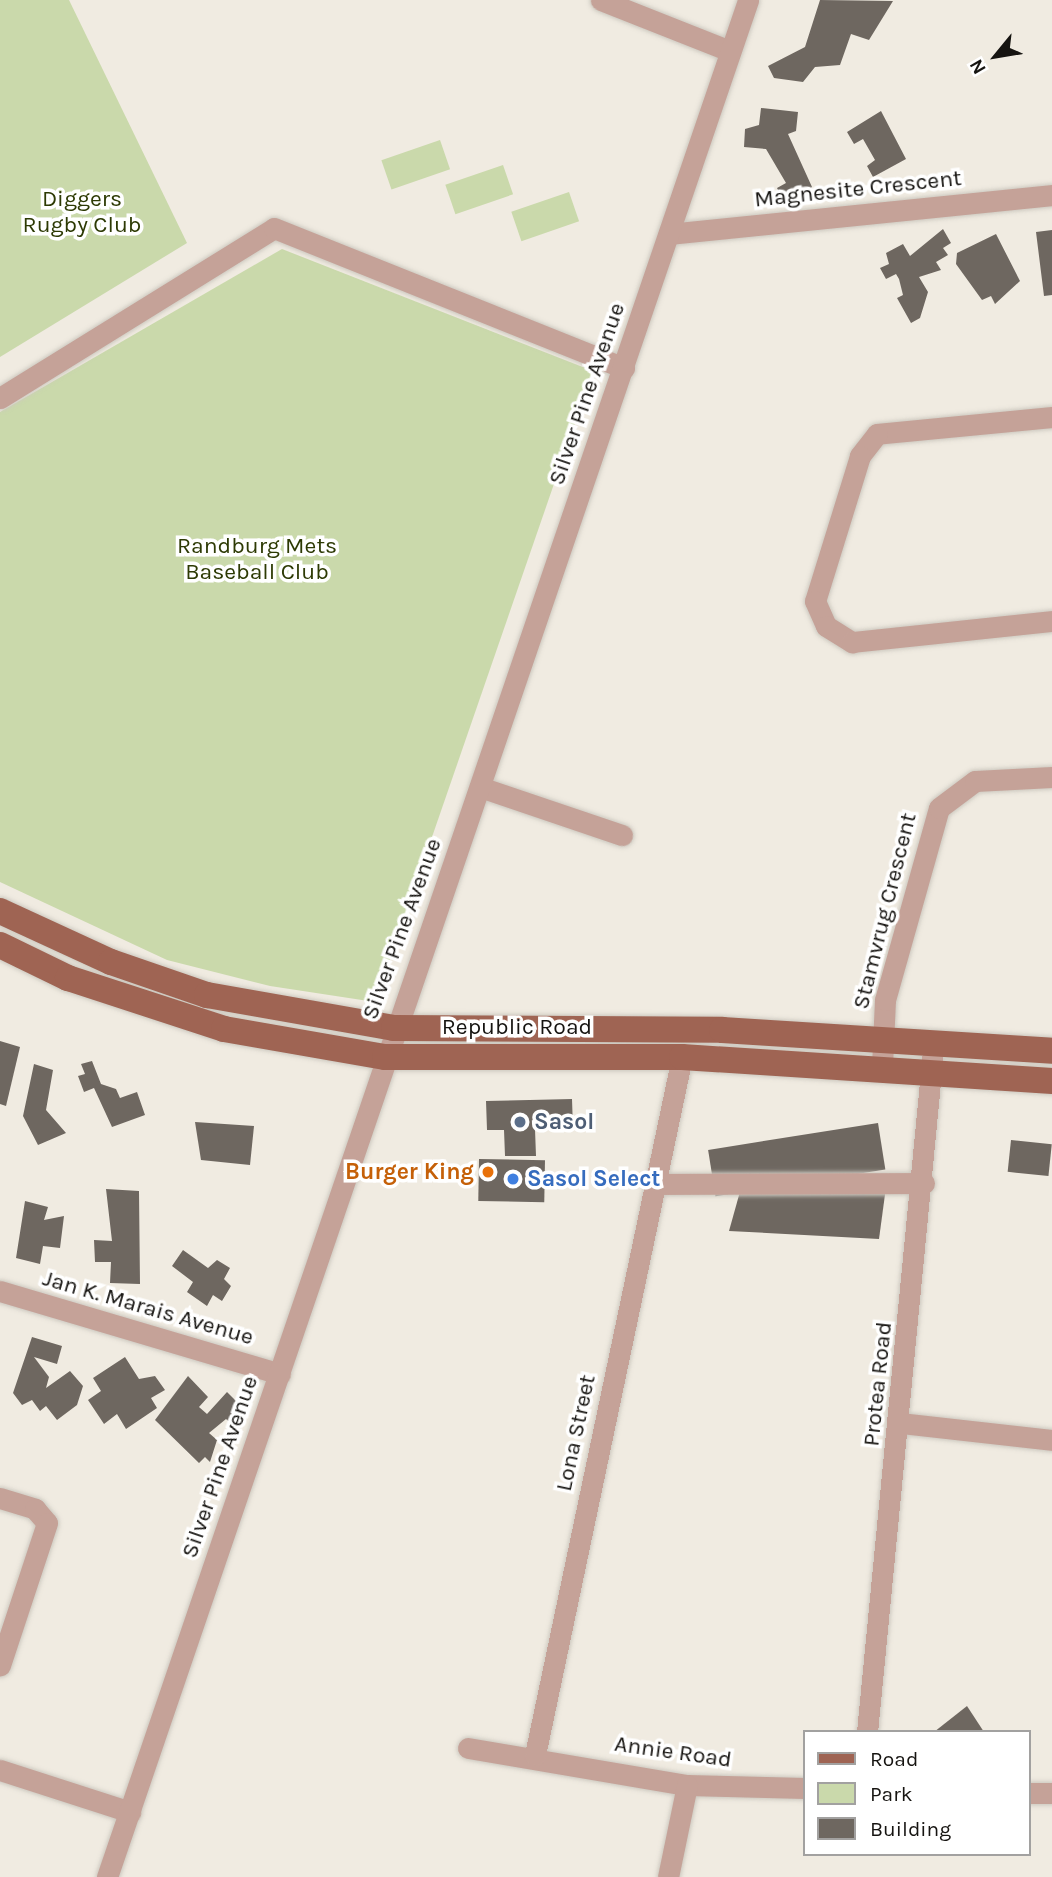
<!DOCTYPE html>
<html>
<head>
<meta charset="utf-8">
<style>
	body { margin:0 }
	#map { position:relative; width:1052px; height:1877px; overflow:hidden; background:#f0ebe1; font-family:Karla,sans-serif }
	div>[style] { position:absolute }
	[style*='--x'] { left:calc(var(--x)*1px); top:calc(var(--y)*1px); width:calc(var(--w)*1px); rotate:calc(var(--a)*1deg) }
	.green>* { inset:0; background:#cad9ab; transform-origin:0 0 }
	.building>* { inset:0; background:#6e6760; transform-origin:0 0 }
	.roads { filter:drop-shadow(0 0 2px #cdc9c0) drop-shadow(0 0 2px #cdc9c0) }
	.minor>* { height:21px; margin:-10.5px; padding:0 10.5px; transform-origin:10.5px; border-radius:10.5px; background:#c5a298 }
	.major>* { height:26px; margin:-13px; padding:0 13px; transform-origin:13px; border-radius:13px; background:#9f6453 }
	.dots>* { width:19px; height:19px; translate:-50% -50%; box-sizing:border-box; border:4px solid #fff; border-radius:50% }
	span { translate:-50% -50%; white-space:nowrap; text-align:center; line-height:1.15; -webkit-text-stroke:7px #fff; paint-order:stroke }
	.street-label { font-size:23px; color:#161411 }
	.park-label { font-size:23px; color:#2d3a04 }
	.service-label { font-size:23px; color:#4e5e75; font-weight:700 }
	.left { translate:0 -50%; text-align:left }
	.food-label { font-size:23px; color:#c56008; font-weight:700 }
	.right { translate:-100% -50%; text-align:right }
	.shop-label { font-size:23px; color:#366cbe; font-weight:700 }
	.legend { position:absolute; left:803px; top:1730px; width:228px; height:126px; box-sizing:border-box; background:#fff; border:2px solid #a2a1a0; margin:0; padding:9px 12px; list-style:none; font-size:21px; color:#161411 }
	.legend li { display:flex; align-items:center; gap:14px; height:35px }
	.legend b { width:35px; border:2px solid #a2a1a0 }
	.north { position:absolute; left:961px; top:21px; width:70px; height:70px; -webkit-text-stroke:5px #fff; paint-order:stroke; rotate:240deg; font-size:19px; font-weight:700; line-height:28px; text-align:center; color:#161411 }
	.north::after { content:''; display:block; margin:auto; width:24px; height:32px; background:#161411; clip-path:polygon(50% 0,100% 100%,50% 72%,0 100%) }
</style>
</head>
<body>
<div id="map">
	<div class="green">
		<i style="clip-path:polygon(0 0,69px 0,187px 243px,0 357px)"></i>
		<i style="left:440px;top:140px;width:31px;height:62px;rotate:71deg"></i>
		<i style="left:503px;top:165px;width:31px;height:61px;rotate:71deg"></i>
		<i style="left:569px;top:192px;width:31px;height:61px;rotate:71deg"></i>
		<i style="clip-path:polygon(282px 249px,593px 371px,375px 1002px,270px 986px,167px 960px,0 882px,0 412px)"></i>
	</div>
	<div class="building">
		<i style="clip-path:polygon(820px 0,893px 1px,869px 40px,851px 34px,840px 65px,815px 67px,803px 82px,774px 78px,768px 66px,805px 47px)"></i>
		<i style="clip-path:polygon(761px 108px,798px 112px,796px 131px,788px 134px,812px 187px,796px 201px,784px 202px,777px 188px,786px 183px,766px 149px,744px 147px,745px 129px,759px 125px)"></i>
		<i style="clip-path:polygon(881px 111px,906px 159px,873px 177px,867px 166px,875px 160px,863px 139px,854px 144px,847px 132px)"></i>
		<i style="clip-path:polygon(943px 229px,951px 243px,943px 248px,948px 255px,936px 262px,941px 270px,919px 277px,928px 292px,920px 318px,911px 323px,897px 298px,903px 295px,899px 279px,896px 274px,886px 279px,880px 268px,889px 264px,886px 253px,903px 244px,910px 256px)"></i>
		<i style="clip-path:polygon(1052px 230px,1052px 295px,1044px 296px,1036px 232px)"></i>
		<i style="clip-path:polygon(996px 234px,1020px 281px,995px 304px,991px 296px,982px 300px,956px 264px,957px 253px)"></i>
		<i style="clip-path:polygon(0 1041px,20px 1047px,6px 1106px,0 1104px)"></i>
		<i style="clip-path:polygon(92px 1061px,101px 1084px,116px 1089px,120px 1098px,137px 1092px,145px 1115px,112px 1127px,94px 1088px,84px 1092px,78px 1076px,85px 1074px,81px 1064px)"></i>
		<i style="clip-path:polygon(34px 1064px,53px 1070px,46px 1110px,66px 1133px,38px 1145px,23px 1116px)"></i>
		<i style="clip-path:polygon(572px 1099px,573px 1128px,535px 1129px,536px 1156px,505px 1156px,504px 1130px,487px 1130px,486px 1101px)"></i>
		<i style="clip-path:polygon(195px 1122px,254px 1126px,250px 1165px,201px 1160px)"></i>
		<i style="left:878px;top:1123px;width:47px;height:172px;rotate:81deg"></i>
		<i style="left:1011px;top:1140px;width:41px;height:32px;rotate:6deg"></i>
		<i style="left:479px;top:1159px;width:66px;height:42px;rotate:1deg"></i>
		<i style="clip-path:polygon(886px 1187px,879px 1239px,729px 1231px,741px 1188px)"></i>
		<i style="clip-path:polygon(106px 1189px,139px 1191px,140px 1284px,110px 1283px,111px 1262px,95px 1262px,94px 1240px,112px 1241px)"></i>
		<i style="clip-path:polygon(25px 1201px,48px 1207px,44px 1220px,64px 1216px,60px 1248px,43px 1246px,40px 1264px,16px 1258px)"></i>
		<i style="clip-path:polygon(183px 1250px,208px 1268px,217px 1260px,230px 1268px,224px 1279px,231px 1286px,222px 1301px,213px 1295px,207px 1306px,187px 1292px,193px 1282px,172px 1266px)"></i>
		<i style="clip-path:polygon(32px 1337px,62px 1346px,57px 1364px,34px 1357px,49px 1377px,46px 1388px,70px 1371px,83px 1386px,77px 1405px,57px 1420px,46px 1406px,40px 1411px,32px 1400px,22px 1405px,13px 1393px)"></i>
		<i style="clip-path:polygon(125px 1357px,139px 1379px,155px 1376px,165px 1390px,151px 1398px,157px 1408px,126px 1429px,117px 1414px,104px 1424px,88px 1400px,101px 1391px,93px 1378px)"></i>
		<i style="clip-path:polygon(188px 1376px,208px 1397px,199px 1407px,207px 1414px,227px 1392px,243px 1408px,236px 1428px,226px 1419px,209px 1433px,217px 1440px,210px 1462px,205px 1457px,199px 1463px,155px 1420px)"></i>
		<i style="clip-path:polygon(967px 1706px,984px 1732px,934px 1732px)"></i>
	</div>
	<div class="roads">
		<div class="minor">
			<i style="--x:601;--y:0;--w:139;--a:21.6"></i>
			<i style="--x:669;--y:234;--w:385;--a:-5.8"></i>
			<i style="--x:0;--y:398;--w:322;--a:-31.8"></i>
			<i style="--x:274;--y:228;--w:377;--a:21.8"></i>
			<i style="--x:1052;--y:417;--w:176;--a:174.5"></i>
			<i style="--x:877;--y:434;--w:28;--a:128"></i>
			<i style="--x:860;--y:456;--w:152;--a:107.2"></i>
			<i style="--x:815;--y:601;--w:27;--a:66"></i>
			<i style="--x:826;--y:626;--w:31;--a:32"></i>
			<i style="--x:852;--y:642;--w:201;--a:-6"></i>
			<i style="--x:480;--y:787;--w:150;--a:18.7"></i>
			<i style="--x:882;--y:1066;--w:66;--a:-87.4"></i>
			<i style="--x:885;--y:1000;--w:199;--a:-74.3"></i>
			<i style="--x:939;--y:808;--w:45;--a:-36.9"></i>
			<i style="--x:975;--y:781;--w:77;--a:-3"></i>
			<i style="--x:655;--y:1184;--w:269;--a:-0.2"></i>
			<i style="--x:0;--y:1291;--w:292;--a:16.5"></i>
			<i style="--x:901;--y:1423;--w:152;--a:6.4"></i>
			<i style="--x:0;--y:1498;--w:37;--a:17"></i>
			<i style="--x:35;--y:1509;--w:18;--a:49"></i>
			<i style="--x:47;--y:1523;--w:150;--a:108.3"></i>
			<i style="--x:867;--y:1732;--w:694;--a:-84.46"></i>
			<i style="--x:468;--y:1748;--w:222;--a:9.6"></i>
			<i style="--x:687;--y:1785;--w:118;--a:1.5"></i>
			<i style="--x:535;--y:1755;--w:713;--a:-78.11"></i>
			<i style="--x:0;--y:1770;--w:137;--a:17.9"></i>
			<i style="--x:1029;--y:1793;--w:23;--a:0"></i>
			<i style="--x:107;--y:1877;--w:1983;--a:-71.14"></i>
			<i style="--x:668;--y:1877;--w:94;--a:-78.3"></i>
		</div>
		<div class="major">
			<i style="--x:0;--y:911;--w:122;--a:24.7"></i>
			<i style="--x:111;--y:962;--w:102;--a:19"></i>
			<i style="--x:207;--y:995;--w:190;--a:10"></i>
			<i style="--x:394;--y:1028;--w:328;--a:0.3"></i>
			<i style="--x:722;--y:1030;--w:331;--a:3.6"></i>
			<i style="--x:0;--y:945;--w:76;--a:25.9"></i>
			<i style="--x:68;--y:978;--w:164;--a:18.1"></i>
			<i style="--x:224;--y:1029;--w:163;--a:9.9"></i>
			<i style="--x:385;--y:1057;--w:297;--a:0"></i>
			<i style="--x:682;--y:1057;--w:371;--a:3.7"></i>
		</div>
	</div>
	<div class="dots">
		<i style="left:520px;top:1122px;background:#5c6f8a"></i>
		<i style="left:488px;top:1172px;background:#e8710a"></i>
		<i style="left:513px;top:1179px;background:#3f7fe0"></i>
	</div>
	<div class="street-label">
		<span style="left:858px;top:189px;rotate:-6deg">Magnesite Crescent</span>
		<span style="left:587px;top:394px;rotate:-71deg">Silver Pine Avenue</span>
		<span style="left:885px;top:911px;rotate:-76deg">Stamvrug Crescent</span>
		<span style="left:402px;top:929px;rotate:-70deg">Silver Pine Avenue</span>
		<span style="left:517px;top:1027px">Republic Road</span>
		<span style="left:148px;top:1308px;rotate:16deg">Jan K. Marais Avenue</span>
		<span style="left:878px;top:1384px;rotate:-84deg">Protea Road</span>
		<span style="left:576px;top:1433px;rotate:-78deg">Lona Street</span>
		<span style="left:220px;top:1467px;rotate:-71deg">Silver Pine Avenue</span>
		<span style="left:673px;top:1752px;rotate:8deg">Annie Road</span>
	</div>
	<div class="park-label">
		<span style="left:82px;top:212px">Diggers<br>Rugby Club</span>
		<span style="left:257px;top:559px">Randburg Mets<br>Baseball Club</span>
	</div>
	<div class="service-label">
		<span class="left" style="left:534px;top:1122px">Sasol</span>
	</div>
	<div class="food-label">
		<span class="right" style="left:474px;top:1172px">Burger King</span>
	</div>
	<div class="shop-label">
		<span class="left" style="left:527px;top:1179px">Sasol Select</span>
	</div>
	<ul class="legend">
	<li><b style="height:9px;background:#9f6453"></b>Road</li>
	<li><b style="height:19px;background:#cad9ab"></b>Park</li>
	<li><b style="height:19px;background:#6e6760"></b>Building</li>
	</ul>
	<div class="north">N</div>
</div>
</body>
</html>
